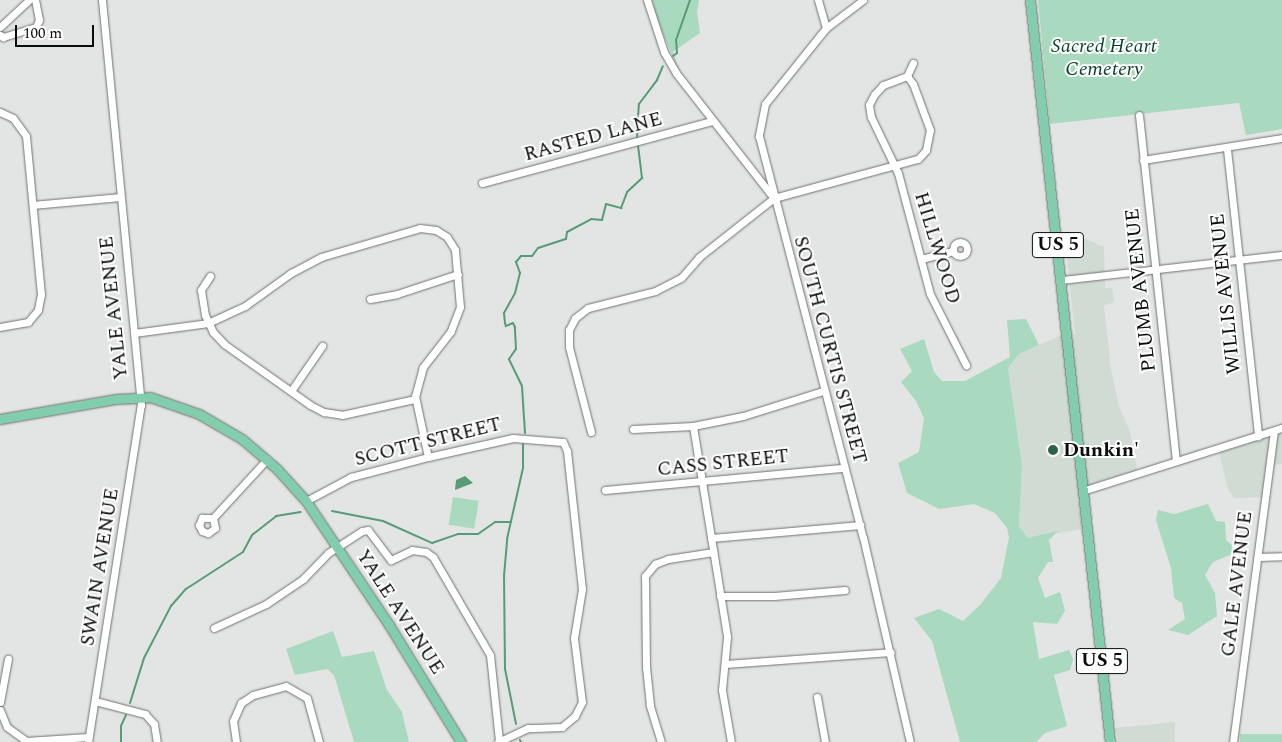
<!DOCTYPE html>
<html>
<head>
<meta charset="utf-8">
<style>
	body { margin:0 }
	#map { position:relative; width:1282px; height:742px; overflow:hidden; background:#e2e5e3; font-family:Spectral,serif }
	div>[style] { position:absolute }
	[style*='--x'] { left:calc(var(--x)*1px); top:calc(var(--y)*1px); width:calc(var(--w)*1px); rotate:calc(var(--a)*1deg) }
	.built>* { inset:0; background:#d0dbd4 }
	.green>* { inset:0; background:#a9d9bf; transform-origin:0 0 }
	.water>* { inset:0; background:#579b79 }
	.stream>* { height:2px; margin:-1px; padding:0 1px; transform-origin:1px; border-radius:1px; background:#579b79 }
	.roads { filter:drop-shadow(0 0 1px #6f7270) drop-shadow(0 0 1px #6f7270) }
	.minor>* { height:7px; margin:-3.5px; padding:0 3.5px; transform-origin:3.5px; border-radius:3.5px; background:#fff }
	.minor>.ring { margin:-3.5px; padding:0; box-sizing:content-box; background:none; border:7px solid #fff; border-radius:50% }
	.major>* { height:9px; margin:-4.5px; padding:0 4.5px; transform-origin:4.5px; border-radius:4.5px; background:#82cdad }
	.dots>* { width:14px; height:14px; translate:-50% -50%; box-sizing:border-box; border:2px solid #fff; border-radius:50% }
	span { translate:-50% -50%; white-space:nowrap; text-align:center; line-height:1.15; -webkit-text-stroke:4px #fff; paint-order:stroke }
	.shield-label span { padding:1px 4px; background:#fff; border:1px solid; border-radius:4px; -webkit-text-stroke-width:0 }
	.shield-label { font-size:19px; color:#0b0c0c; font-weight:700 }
	.park-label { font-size:20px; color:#07412a; font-style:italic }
	.street-label { font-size:20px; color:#0b0c0c }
	.poi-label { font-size:20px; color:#0b0c0c; font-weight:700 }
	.left { translate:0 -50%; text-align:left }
	.scale { position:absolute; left:15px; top:25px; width:79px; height:22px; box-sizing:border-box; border:2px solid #0b0c0c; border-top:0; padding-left:6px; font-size:15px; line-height:18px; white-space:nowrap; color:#0b0c0c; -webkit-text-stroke:4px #fff; paint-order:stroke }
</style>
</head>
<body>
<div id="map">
	<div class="built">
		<i style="clip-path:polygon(1065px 239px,1086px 239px,1104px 247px,1105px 288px,1112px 288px,1114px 302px,1104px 306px,1111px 370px,1119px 406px,1130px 432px,1137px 470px,1095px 483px,1078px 500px,1083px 529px,1028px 538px,1019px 526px,1022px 465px,1008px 368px,1019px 354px,1062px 335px,1075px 334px)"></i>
		<i style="clip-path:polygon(1282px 433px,1282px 464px,1273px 465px,1269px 497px,1234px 498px,1228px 489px,1219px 452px)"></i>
		<i style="clip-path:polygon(1175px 722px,1175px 742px,1118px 742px,1116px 728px)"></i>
	</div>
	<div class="green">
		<i style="clip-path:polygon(652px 0,699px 0,697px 11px,700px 33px,673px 52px,681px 74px,657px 21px)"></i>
		<i style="clip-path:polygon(1038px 0,1282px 0,1282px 129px,1246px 135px,1239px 103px,1050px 124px)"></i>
		<i style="clip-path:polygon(1026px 319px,1039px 345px,1019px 354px,1008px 368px,1022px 465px,1019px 526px,1028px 538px,1058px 531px,1049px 540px,1053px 562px,1048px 562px,1038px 578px,1045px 598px,1060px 592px,1065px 611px,1057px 624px,1033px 622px,1039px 659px,1069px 650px,1073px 659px,1070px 670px,1054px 675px,1067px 726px,1045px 733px,1036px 742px,960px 742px,932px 641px,914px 618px,939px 609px,963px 621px,980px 605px,1001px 578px,1009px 537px,1007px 528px,995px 513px,974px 504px,939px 509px,907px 493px,898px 463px,919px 452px,924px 418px,916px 401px,901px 382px,912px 371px,900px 349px,924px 339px,934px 372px,942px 381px,965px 381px,1010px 357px,1007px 320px)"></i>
		<i style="left:453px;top:497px;width:26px;height:28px;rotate:9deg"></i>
		<i style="clip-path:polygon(1208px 504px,1216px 521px,1225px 522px,1226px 540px,1232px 545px,1232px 554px,1213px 562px,1205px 575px,1215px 593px,1217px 616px,1188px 635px,1168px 630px,1185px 619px,1182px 603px,1174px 598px,1171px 568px,1156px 520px,1158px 510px,1174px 514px)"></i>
		<i style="clip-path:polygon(333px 631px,342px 657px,374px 651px,387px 690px,402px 712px,409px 742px,354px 742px,334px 675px,327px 669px,295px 675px,286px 649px)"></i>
		<i style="left:1240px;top:734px;width:42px;height:8px"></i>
	</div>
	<div class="water">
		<i style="clip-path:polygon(465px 476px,473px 483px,455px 490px,456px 480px)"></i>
	</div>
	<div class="stream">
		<i style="--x:673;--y:56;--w:5;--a:-37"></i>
		<i style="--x:677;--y:53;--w:13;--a:-94"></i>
		<i style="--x:676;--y:40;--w:42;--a:-70.7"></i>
		<i style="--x:637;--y:139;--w:35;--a:-87"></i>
		<i style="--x:639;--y:104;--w:30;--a:-53"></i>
		<i style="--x:657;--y:80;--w:15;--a:-67"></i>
		<i style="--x:525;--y:433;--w:47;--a:-93.7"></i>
		<i style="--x:522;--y:386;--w:30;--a:-116"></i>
		<i style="--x:509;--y:359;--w:12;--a:-55"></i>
		<i style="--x:516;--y:349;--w:22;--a:-93"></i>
		<i style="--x:515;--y:327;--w:4;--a:-117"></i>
		<i style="--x:513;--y:323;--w:8;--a:157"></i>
		<i style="--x:506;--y:326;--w:3;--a:-108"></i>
		<i style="--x:505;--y:323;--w:10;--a:-96"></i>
		<i style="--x:504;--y:313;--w:23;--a:-61"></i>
		<i style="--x:515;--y:293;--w:21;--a:-76"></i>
		<i style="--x:520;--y:273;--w:12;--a:-110"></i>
		<i style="--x:516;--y:262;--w:8;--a:-50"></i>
		<i style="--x:521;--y:256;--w:11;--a:0"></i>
		<i style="--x:532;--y:256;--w:10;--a:-53"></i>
		<i style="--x:538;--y:248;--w:29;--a:-18"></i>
		<i style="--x:566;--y:239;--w:7;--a:-82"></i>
		<i style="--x:567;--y:232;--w:27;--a:-28"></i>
		<i style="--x:591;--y:219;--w:11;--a:5"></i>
		<i style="--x:602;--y:220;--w:16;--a:-76"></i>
		<i style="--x:606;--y:204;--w:16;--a:15"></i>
		<i style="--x:621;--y:208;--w:17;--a:-69"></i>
		<i style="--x:627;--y:192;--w:21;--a:-43"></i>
		<i style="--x:642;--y:178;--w:35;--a:-97"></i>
		<i style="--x:332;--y:511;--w:52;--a:11.1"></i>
		<i style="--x:383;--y:521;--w:54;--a:24.2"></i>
		<i style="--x:432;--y:543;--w:28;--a:-19"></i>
		<i style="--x:458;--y:534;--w:20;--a:0"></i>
		<i style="--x:478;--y:534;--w:21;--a:-35"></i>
		<i style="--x:495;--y:522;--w:16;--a:0"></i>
		<i style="--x:130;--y:703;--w:47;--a:-72.7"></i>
		<i style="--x:144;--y:658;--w:59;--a:-62.6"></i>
		<i style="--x:171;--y:606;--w:23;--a:-49"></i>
		<i style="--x:186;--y:589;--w:68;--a:-33"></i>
		<i style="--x:243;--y:552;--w:19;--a:-62"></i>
		<i style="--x:252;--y:535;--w:31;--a:-38"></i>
		<i style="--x:276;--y:516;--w:25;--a:-9"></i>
		<i style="--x:516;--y:724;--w:56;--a:-101.3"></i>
		<i style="--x:505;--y:669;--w:93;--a:-90.6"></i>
		<i style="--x:504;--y:576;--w:37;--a:-85"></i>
		<i style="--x:507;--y:539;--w:73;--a:-77.3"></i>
		<i style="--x:523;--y:468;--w:24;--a:-90"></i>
		<i style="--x:520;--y:740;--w:2;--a:63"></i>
		<i style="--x:121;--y:742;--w:16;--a:-90"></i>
		<i style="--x:121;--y:726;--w:12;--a:-66"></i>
	</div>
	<div class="roads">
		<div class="minor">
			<i style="--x:647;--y:0;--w:55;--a:71.9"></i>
			<i style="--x:664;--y:52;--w:24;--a:60"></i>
			<i style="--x:676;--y:73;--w:156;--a:52"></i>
			<i style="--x:818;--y:0;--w:29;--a:74"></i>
			<i style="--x:863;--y:0;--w:46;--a:142.9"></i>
			<i style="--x:826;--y:28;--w:97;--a:128.8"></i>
			<i style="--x:765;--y:104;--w:33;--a:101"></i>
			<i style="--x:759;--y:136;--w:414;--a:75.5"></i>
			<i style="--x:863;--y:537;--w:210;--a:77.1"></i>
			<i style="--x:0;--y:27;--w:40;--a:-43"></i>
			<i style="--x:0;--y:35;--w:4;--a:34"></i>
			<i style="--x:3;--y:37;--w:34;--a:-17"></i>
			<i style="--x:36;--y:27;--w:8;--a:-67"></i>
			<i style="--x:39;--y:20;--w:20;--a:-101"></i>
			<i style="--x:913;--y:63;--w:14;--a:115"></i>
			<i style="--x:907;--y:76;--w:26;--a:159"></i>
			<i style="--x:883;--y:85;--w:13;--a:132"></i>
			<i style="--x:874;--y:95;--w:11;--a:117"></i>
			<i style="--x:869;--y:105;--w:12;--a:81"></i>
			<i style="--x:871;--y:117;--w:62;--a:64.3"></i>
			<i style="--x:898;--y:173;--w:125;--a:75.2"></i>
			<i style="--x:930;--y:294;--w:80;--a:63.1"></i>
			<i style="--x:0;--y:112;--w:14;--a:25"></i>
			<i style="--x:13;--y:118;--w:22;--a:54"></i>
			<i style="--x:26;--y:136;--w:159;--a:84.6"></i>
			<i style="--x:41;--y:294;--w:16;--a:101"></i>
			<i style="--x:38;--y:310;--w:16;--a:130"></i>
			<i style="--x:28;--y:322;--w:28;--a:170"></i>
			<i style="--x:1139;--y:115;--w:348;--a:83.9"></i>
			<i style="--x:1227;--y:149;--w:289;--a:83.8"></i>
			<i style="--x:1143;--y:160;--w:141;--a:-9"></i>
			<i style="--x:482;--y:183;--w:238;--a:-15.1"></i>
			<i style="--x:33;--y:205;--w:87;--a:-5.3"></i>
			<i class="ring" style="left:953px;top:242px;width:7px;height:7px"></i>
			<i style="--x:921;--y:259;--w:33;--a:-14"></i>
			<i style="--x:210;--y:276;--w:17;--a:123"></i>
			<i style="--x:201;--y:290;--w:25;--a:81"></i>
			<i style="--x:205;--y:315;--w:19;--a:65"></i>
			<i style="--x:213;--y:332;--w:16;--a:47"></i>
			<i style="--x:224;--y:344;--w:105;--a:35.3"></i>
			<i style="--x:310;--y:405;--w:16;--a:27"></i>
			<i style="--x:324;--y:412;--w:18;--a:9"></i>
			<i style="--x:342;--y:415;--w:75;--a:-12.4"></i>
			<i style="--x:1062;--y:280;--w:221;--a:-6.5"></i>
			<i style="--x:370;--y:299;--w:27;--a:-10"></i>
			<i style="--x:397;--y:294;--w:64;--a:-18.2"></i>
			<i style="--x:134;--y:333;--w:75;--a:-7.7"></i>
			<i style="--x:208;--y:323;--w:41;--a:-24.7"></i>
			<i style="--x:245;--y:306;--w:57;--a:-35.7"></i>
			<i style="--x:291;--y:273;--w:34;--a:-28"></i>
			<i style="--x:321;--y:257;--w:103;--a:-16.3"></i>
			<i style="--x:420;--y:228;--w:16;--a:7"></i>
			<i style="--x:436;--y:230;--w:13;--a:32"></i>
			<i style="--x:447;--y:237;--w:15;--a:58"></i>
			<i style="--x:455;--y:250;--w:57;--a:85"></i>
			<i style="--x:460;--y:307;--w:26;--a:111"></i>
			<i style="--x:451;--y:331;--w:46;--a:127.9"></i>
			<i style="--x:423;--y:367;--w:30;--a:105"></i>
			<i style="--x:415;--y:396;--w:62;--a:78"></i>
			<i style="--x:291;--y:391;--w:55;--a:-55.4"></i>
			<i style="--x:693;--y:426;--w:214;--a:80.8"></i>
			<i style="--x:727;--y:637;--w:53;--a:95.4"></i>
			<i style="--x:722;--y:690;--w:53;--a:80.2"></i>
			<i style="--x:633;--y:429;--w:60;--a:-2.9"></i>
			<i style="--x:693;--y:426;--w:51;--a:-11.3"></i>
			<i style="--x:743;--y:416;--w:84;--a:-17.4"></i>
			<i style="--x:591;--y:432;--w:88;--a:-104.5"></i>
			<i style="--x:569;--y:347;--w:17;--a:-90"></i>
			<i style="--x:569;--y:330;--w:13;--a:-63"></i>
			<i style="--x:575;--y:318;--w:16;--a:-38"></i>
			<i style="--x:588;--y:308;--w:69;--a:-14.2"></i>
			<i style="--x:655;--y:291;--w:29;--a:-27"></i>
			<i style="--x:681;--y:278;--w:28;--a:-49"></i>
			<i style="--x:699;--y:257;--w:95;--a:-38.2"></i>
			<i style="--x:774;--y:198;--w:149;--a:-15.2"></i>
			<i style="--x:918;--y:159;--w:12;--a:-48"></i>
			<i style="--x:926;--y:150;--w:20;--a:-79"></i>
			<i style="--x:930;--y:130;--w:49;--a:-110.3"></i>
			<i style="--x:913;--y:84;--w:10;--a:-127"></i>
			<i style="--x:605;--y:490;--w:240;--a:-5.3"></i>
			<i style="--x:1085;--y:490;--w:207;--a:-17.5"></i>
			<i style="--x:306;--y:501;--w:51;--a:-28.1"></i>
			<i style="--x:351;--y:477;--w:80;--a:-14.6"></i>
			<i style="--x:428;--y:457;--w:87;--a:-12.6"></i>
			<i style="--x:513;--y:438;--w:50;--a:4.6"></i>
			<i style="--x:563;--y:442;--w:10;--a:66"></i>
			<i style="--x:567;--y:451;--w:139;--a:83.8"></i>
			<i style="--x:582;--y:589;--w:50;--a:99.3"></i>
			<i style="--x:574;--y:638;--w:64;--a:82.9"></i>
			<i style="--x:582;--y:702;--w:16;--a:117"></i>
			<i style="--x:575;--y:716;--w:17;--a:140"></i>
			<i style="--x:562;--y:727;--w:34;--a:178"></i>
			<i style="--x:528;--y:728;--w:33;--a:155"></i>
			<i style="--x:213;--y:518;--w:10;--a:79"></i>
			<i style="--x:215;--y:528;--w:9;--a:144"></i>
			<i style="--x:208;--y:533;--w:6;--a:-162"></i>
			<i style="--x:202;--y:531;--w:7;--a:-117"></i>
			<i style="--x:199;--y:525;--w:8;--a:-67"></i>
			<i style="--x:202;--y:518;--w:11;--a:0"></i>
			<i style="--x:213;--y:518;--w:80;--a:-47.5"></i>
			<i style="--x:711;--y:538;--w:150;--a:-5"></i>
			<i style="--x:1258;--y:557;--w:24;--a:-2"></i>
			<i style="--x:720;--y:596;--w:54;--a:0"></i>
			<i style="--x:774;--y:596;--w:71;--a:-4.8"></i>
			<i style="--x:214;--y:628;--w:57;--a:-24.8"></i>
			<i style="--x:266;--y:604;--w:45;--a:-34"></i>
			<i style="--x:303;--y:579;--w:36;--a:-46"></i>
			<i style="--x:328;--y:553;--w:40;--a:-32.9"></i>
			<i style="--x:362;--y:531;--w:6;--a:-9"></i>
			<i style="--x:368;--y:530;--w:38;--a:53"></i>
			<i style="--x:391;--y:560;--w:23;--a:-25"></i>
			<i style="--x:412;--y:550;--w:14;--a:8"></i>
			<i style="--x:426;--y:552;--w:9;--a:36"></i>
			<i style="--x:433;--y:557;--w:113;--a:59.8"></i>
			<i style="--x:490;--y:655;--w:86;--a:84"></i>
			<i style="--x:725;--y:664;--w:166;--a:-4.1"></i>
			<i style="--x:817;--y:697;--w:46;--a:79.9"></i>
			<i style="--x:95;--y:701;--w:52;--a:14.6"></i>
			<i style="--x:145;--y:714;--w:13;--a:48"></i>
			<i style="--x:154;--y:724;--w:18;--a:81"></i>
			<i style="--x:0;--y:702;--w:44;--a:-79.5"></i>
			<i style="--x:0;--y:710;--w:18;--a:68"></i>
			<i style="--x:7;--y:727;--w:24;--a:36"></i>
			<i style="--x:26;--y:741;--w:62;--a:-3.7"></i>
			<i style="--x:88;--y:742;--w:341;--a:-81.1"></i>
			<i style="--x:141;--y:405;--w:407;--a:-95.5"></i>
			<i style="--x:236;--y:742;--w:21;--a:-98"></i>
			<i style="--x:233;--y:721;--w:20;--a:-66"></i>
			<i style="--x:241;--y:703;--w:14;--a:-34"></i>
			<i style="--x:253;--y:695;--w:34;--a:-15"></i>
			<i style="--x:286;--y:686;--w:24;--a:30"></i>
			<i style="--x:307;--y:698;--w:46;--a:74.7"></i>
			<i style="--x:661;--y:742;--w:39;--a:-107"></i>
			<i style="--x:650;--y:705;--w:37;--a:-96"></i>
			<i style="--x:646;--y:668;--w:92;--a:-90.6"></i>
			<i style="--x:645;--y:576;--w:16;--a:-50"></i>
			<i style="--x:655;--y:564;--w:14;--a:-21"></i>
			<i style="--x:668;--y:559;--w:46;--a:-8.8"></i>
			<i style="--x:1233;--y:742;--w:314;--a:-82.5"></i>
		</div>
		<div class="major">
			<i style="--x:1030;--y:0;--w:746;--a:83.85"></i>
			<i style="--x:0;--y:419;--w:118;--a:-9.8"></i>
			<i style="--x:116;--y:399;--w:34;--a:-3"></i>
			<i style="--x:150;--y:397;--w:52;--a:19.1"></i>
			<i style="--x:199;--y:414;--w:50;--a:30.2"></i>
			<i style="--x:242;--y:439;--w:46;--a:40.6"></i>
			<i style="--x:277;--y:469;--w:43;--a:47.8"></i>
			<i style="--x:306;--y:501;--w:149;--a:56.2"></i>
			<i style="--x:389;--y:625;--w:137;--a:58.4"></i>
		</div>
	</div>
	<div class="dots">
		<i style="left:1053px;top:450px;background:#2d6349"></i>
	</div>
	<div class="shield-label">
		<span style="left:1058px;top:245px">US 5</span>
		<span style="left:1102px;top:661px">US 5</span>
	</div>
	<div class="park-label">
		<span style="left:1104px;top:58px">Sacred Heart<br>Cemetery</span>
	</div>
	<div class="street-label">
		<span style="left:593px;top:137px;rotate:-15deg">RASTED LANE</span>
		<span style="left:937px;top:248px;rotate:73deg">HILLWOOD</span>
		<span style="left:1141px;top:290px;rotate:-96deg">PLUMB AVENUE</span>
		<span style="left:1226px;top:294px;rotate:-96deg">WILLIS AVENUE</span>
		<span style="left:114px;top:308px;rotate:-96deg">YALE AVENUE</span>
		<span style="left:830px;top:350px;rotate:75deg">SOUTH CURTIS STREET</span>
		<span style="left:428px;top:442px;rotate:-14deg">SCOTT STREET</span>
		<span style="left:723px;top:463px;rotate:-6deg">CASS STREET</span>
		<span style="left:100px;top:567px;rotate:-81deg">SWAIN AVENUE</span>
		<span style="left:1237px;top:584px;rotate:-83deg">GALE AVENUE</span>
		<span style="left:400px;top:612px;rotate:57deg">YALE AVENUE</span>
	</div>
	<div class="poi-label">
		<span class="left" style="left:1063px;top:450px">Dunkin'</span>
	</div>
	<div class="scale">100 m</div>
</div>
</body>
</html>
